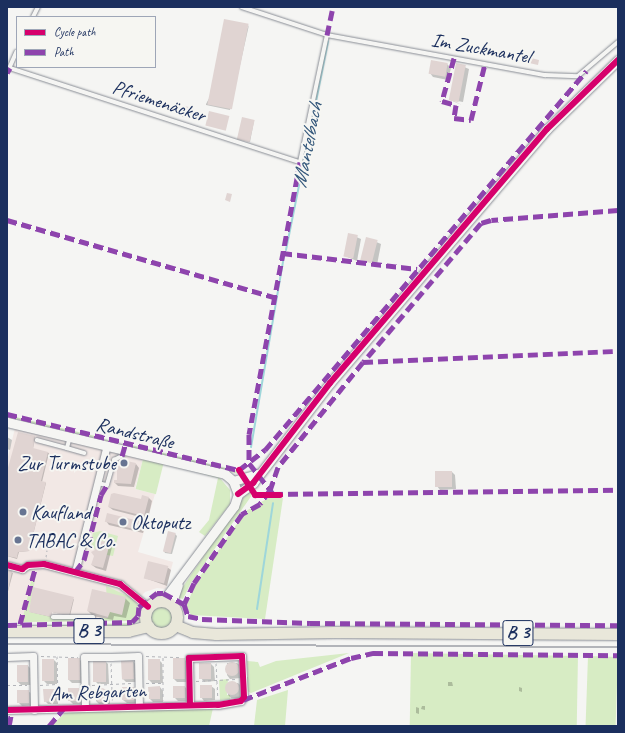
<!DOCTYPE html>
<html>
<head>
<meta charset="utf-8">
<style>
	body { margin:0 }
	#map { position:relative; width:625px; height:733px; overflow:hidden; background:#f5f5f3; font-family:Caveat,sans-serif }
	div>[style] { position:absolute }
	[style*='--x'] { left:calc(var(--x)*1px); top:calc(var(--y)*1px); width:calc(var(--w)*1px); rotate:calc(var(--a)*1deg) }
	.built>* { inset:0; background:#f2e8e5 }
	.green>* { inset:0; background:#d7ecc4; transform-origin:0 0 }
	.round { border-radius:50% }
	.shadow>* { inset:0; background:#0003 }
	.stream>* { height:2px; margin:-1px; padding:0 1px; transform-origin:1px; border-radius:1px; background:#9ed6da }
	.building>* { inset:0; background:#e0d4d2; transform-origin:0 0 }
	.path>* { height:1px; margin-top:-0.5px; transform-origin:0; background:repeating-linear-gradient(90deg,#b2b4b9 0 3px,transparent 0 6px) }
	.roads { filter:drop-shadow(0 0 1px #898d95) drop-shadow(0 0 1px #898d95) }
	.service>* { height:3.5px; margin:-1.75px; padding:0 1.75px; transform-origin:1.75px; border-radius:1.75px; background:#f5f5f3 }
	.minor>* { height:7px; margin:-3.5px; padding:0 3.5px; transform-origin:3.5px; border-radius:3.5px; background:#f5f5f3 }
	.tertiary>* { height:9px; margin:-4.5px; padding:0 4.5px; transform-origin:4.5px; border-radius:4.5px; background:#f5f5f3 }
	.primary>* { height:11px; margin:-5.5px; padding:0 5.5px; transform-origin:5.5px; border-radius:5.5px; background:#e9e7da }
	.primary>.ring { margin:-5.5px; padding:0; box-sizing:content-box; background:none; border:11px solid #e9e7da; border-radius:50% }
	.rail>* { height:2px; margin:-1px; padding:0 1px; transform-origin:1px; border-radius:1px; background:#b2b4b9 }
	.quiet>* { height:5px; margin-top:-2.5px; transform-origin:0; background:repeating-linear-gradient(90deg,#8e44ad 0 10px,transparent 0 15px) }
	.cycleway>* { height:6px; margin:-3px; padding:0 3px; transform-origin:3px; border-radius:3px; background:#d6006c }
	.dots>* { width:11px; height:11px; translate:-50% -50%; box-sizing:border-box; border:2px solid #f6f6f2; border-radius:50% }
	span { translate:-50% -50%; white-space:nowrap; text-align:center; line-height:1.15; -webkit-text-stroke:4px #f6f6f2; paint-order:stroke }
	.shield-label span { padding:1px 3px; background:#f6f6f2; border:1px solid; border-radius:3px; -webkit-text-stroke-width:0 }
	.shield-label { font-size:19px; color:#1b2f5e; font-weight:700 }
	.street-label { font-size:20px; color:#1b2f5e }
	.poi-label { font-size:20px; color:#1b2f5e }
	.right { translate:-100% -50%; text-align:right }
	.left { translate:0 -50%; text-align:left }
	.water-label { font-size:21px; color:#32567a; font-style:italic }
	.frame { position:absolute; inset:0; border:8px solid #1b2f5e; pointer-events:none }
	.legend { position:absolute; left:16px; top:16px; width:140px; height:52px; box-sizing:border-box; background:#f6f6f2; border:1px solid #9ea6b7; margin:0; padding:5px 7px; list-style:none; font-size:12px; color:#1b2f5e }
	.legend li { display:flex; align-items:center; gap:8px; height:20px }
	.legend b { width:20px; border:1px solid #9ea6b7 }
</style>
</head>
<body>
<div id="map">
	<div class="built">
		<i style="clip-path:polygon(15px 428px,143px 459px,135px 489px,155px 494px,138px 552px,173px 562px,166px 589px,157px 588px,145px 592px,135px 603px,130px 619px,7px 622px,7px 461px)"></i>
	</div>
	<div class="green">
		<i style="clip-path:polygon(7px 415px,95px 436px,124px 445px,7px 417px)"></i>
		<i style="clip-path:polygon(127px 444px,238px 471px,243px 475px,125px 446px)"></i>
		<i style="left:143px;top:459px;width:21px;height:31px;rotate:14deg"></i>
		<i style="clip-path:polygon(177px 467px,219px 477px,230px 490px,230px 504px,205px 536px,199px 532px,209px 520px,218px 478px)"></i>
		<i style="clip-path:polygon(251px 489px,252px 495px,191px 583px,183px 599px,176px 597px,243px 498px)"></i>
		<i style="clip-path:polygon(268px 498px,283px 498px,265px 619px,191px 615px,186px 607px,196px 582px,246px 511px)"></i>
		<i style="clip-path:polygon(100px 531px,118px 536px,113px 556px,107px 555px,109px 543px,98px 540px,95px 550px,90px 544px,93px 533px)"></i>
		<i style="clip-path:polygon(32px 577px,35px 580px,29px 612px,67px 619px,108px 618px,106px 586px,130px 597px,138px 605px,136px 617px,128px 621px,22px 622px)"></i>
		<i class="round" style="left:147px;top:604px;width:28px;height:28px"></i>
		<i style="clip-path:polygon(141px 607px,143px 611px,140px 620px,130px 626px,31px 626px,133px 623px,139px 618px)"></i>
		<i style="clip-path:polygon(349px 653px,251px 693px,245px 690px,245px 677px,248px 677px,247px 661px,258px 662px,260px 667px,276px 661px)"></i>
		<i style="left:411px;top:653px;width:167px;height:73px;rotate:1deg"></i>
		<i style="left:588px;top:656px;width:30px;height:70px;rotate:2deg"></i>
		<i style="clip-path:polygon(228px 679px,227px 695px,230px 695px,230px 699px,220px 700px,219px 680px)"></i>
		<i style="clip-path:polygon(288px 690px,285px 726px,254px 726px,257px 700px)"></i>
		<i style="clip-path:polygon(213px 708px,209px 726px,51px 726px,68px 710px)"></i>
	</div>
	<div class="shadow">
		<i style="clip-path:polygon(249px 25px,230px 110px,206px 105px,206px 104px)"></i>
		<i style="clip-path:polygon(447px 64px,451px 68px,448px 80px,433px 77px,430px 73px)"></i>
		<i style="clip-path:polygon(457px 64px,469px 69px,463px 102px,452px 100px,462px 105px,450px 100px)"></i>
		<i style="clip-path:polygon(254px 121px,250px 142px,239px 139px)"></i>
		<i style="clip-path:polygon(349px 234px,361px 239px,357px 261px,345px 256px)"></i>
		<i style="clip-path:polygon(367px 238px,381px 244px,377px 265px,363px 260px)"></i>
		<i style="clip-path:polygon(19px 433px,35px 437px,33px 449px,49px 453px,42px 482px,46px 483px,29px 551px,19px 552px,17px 559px,7px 556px,7px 479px)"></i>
		<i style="clip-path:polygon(7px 437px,12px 440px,10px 450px,7px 449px)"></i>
		<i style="clip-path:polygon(136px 464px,139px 468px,134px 487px,118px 486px,115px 483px)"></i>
		<i style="clip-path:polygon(452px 472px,455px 475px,456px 489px,440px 490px,437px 486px)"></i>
		<i style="clip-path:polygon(149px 498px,152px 501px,148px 519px,113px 510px,109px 507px)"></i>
		<i style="clip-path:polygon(106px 521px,141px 523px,145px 526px,143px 533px,109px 525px)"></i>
		<i style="clip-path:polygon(175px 534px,177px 536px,172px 554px,165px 553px,164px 551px)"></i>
		<i style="clip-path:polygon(109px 544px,112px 547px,106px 571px,96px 568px,92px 565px)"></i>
		<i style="clip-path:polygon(167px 567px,171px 570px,167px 586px,145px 578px)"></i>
		<i style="clip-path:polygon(7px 571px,13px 573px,7px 595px)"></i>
		<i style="clip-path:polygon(125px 598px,130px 603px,126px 618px,114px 616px,113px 620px,93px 616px,88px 611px)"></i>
		<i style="clip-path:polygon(74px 599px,70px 616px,52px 612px,51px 617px,30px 612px)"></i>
		<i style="clip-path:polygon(79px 659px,83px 663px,83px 683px,72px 683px,69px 680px,69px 660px)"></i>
		<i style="clip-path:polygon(184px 659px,187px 662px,188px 682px,177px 682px,174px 679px)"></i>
		<i style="clip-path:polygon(54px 660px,57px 663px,57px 684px,47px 684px,44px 681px)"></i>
		<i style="clip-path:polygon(159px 660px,162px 663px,163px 683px,152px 683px,149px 680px)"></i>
		<i style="clip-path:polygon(105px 661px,108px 664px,109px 684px,98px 684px,95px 681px)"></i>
		<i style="clip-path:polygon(133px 661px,136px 665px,137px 682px,126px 682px,123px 679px)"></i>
		<i style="clip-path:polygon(227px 663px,237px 663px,241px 666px,241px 678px,230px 679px,227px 675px)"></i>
		<i style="clip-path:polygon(211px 664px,214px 667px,215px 681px,204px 682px,201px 678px)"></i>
		<i style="clip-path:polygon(28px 666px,31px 669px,32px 685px,21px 685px,18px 682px)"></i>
		<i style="clip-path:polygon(448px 682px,452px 682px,453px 686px,448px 686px)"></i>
		<i style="clip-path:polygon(227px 683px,238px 683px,241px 686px,241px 698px,231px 698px,228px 695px)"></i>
		<i style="clip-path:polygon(211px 686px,215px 689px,215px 700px,204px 701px,201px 697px)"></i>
		<i style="clip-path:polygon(160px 687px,163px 691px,163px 702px,153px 702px,150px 699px)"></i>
		<i style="clip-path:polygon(185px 687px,188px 690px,188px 701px,178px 701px,175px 698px)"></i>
		<i style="clip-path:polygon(519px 687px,522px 688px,522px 692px,519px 691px)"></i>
		<i style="clip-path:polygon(134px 688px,137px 691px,137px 703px,127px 703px,123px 700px)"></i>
		<i style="clip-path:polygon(79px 689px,82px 692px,83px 704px,73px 704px,70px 701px)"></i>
		<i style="clip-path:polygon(106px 689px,110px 693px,110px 704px,99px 704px,96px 701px,96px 690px)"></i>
		<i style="clip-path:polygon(54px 690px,58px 693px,58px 704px,48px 704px,45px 701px)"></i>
		<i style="clip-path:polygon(28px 691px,32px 694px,32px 705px,22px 706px,18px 702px)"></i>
		<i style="clip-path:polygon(422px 706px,425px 706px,425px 710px,421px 709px)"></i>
		<i style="clip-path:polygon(416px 707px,419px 708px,419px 714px,416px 713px)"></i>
	</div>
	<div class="stream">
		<i style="--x:286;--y:250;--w:213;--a:-78.6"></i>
		<i style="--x:251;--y:447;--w:194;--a:-80.2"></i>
		<i style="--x:257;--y:609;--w:107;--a:-81.4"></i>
	</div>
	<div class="building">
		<i style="left:224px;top:19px;width:25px;height:87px;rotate:11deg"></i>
		<i style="clip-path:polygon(531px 58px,539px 60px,538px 65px,529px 63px)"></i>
		<i style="left:431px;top:60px;width:17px;height:14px;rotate:10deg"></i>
		<i style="left:456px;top:63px;width:10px;height:38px;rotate:11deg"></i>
		<i style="left:184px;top:106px;width:10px;height:11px;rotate:11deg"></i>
		<i style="left:209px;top:111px;width:21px;height:15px;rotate:14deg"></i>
		<i style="left:242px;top:117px;width:13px;height:23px;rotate:13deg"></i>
		<i style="clip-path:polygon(227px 193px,232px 194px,230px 202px,225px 200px)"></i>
		<i style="left:348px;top:233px;width:10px;height:24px;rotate:11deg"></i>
		<i style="left:366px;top:237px;width:12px;height:24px;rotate:14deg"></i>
		<i style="clip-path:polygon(18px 432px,35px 436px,33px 448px,48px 452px,41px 481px,46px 482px,29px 551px,18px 552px,17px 558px,7px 556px,7px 471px)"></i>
		<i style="clip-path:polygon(122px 460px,136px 463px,131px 484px,114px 483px,114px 480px,117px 480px,117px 469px)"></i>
		<i style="left:435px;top:471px;width:17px;height:16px"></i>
		<i style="clip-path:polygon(114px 493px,141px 499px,142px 495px,149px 497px,144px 516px,108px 507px,111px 494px)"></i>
		<i style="left:107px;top:513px;width:36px;height:9px;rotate:14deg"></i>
		<i style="left:168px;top:531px;width:8px;height:21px;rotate:14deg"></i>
		<i style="clip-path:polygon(98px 540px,110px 543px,103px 568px,91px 565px,94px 556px,91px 552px,95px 550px)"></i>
		<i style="left:148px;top:561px;width:21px;height:18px;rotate:14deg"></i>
		<i style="clip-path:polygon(7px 570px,12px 571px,8px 591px,7px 591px)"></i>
		<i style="clip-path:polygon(33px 587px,74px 597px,69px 616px,52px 612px,51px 617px,29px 612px)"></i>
		<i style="clip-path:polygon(92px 589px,126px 597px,122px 615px,110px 612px,108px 617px,87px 611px)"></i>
		<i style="left:80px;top:658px;width:22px;height:12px;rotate:90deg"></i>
		<i style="left:173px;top:658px;width:12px;height:21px"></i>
		<i style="left:42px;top:659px;width:12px;height:22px"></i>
		<i style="left:148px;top:659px;width:12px;height:21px"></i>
		<i style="left:93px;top:660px;width:13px;height:22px"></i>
		<i style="left:133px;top:660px;width:19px;height:12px;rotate:87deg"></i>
		<i class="round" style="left:225px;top:662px;width:14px;height:14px"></i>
		<i style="left:199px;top:663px;width:12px;height:16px"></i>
		<i style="left:17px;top:665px;width:11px;height:17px"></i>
		<i class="round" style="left:225px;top:681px;width:14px;height:14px"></i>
		<i style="left:200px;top:685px;width:12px;height:13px"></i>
		<i style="clip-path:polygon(160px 686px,160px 699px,149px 699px,148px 687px)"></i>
		<i style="left:173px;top:686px;width:12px;height:12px"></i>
		<i style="left:122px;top:687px;width:12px;height:13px"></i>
		<i class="round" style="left:94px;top:688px;width:14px;height:14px"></i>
		<i style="left:68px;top:688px;width:11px;height:13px"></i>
		<i style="clip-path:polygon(43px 689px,55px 689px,55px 701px,44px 702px)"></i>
		<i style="left:17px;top:690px;width:12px;height:13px"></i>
	</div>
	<div class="path">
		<i style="--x:46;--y:557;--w:7;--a:-82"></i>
		<i style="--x:41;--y:656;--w:37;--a:2"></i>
		<i style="--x:57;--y:656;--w:45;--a:88.7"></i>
		<i style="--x:146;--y:656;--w:36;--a:2"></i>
		<i style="--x:163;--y:657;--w:43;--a:90"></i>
		<i style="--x:111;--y:663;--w:37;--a:88"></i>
		<i style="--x:216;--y:663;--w:35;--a:87"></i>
		<i style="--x:196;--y:681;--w:40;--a:-2.9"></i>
		<i style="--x:146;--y:683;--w:17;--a:0"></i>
		<i style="--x:7;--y:685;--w:20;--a:0"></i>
		<i style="--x:40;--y:685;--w:17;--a:-3"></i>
		<i style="--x:92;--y:685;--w:39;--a:-3"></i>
	</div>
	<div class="roads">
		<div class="service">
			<i style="--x:242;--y:7;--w:89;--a:18.2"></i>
			<i style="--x:327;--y:35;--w:222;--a:10.4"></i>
			<i style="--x:545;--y:75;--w:33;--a:2"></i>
			<i style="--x:578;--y:76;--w:52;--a:-40.4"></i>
			<i style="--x:33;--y:17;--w:11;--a:-63"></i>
			<i style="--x:17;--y:52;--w:17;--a:114"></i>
			<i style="--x:10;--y:68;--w:305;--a:18"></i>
			<i style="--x:300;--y:162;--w:130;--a:-78"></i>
			<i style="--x:37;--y:440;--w:31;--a:15"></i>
			<i style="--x:67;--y:448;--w:11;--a:-75"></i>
			<i style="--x:67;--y:448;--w:18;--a:16"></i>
			<i style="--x:98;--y:483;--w:9;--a:13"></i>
			<i style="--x:107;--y:485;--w:26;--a:-74"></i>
			<i style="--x:114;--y:460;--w:9;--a:-27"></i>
			<i style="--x:53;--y:617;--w:40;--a:0"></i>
		</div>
		<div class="minor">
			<i style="--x:7;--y:565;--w:16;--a:15"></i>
			<i style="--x:22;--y:569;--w:7;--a:-34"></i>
			<i style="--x:28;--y:565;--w:16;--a:-4"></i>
			<i style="--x:44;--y:564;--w:79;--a:14.7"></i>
			<i style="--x:120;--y:584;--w:36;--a:39"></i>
			<i style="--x:75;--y:572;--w:131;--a:-75.9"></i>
			<i style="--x:7;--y:657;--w:26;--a:-2"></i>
			<i style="--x:33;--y:656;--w:54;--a:88.9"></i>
			<i style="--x:85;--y:707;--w:50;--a:-91.1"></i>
			<i style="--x:84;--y:657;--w:27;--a:0"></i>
			<i style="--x:111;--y:657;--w:27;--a:-2"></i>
			<i style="--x:138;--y:656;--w:50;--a:88.9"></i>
			<i style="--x:7;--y:710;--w:211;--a:-1.4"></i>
			<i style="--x:218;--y:705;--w:23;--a:-10"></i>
			<i style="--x:241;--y:701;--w:5;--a:-53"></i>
			<i style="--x:244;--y:697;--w:41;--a:-92.8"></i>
			<i style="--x:242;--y:656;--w:53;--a:177.8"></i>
			<i style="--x:189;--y:658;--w:47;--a:88.8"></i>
		</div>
		<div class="tertiary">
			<i style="--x:7;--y:422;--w:224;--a:13.4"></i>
			<i style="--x:225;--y:474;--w:11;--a:41"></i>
			<i style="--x:233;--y:481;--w:14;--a:69"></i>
			<i style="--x:238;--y:494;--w:13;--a:108"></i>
			<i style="--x:234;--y:506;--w:119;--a:126.8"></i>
			<i style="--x:233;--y:481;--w:26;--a:-16"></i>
			<i style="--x:238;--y:494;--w:19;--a:-36"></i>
			<i style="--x:253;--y:483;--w:126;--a:-52.4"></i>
			<i style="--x:330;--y:383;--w:334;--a:-49.5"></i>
			<i style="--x:547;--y:129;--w:99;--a:-44.2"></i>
			<i style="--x:171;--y:605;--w:21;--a:-71"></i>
		</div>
		<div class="primary">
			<i class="ring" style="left:145px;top:601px;width:21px;height:21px"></i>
			<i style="--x:175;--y:625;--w:18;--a:22"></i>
			<i style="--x:192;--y:632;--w:24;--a:5"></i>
			<i style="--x:216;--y:634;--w:119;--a:-1"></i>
			<i style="--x:335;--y:632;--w:283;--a:0.4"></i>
			<i style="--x:7;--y:631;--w:121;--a:0"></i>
			<i style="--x:128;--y:631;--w:21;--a:-14"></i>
		</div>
	</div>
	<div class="rail">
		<i style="--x:7;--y:644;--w:611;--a:0.28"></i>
	</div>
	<div class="quiet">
		<i style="--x:327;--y:35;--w:29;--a:-78"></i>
		<i style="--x:454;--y:58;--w:45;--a:105.6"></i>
		<i style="--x:442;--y:101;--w:15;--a:16"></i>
		<i style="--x:456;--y:105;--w:13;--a:99"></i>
		<i style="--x:454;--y:118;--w:17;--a:7"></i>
		<i style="--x:471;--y:120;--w:58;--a:-76"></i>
		<i style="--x:7;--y:73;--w:6;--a:-59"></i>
		<i style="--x:300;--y:162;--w:277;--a:100.6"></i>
		<i style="--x:249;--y:434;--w:29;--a:90"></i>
		<i style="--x:249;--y:463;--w:39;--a:52"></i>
		<i style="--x:273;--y:494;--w:345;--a:-0.7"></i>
		<i style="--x:618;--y:210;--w:127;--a:175.5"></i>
		<i style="--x:491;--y:220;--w:10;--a:163"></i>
		<i style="--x:481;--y:223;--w:182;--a:130.3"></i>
		<i style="--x:363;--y:362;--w:135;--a:129"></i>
		<i style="--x:278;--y:467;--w:24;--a:109"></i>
		<i style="--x:270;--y:490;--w:17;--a:126"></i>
		<i style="--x:260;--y:504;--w:21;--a:151"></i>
		<i style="--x:242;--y:514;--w:84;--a:124.8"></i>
		<i style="--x:194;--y:583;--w:23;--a:115"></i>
		<i style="--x:184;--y:604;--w:13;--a:72"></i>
		<i style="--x:188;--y:616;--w:14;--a:12"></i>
		<i style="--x:202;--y:619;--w:108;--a:2.1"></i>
		<i style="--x:310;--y:623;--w:308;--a:0.4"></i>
		<i style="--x:7;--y:220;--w:277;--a:16.1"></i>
		<i style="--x:282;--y:253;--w:136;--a:6.8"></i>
		<i style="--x:363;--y:362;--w:255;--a:-2.5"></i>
		<i style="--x:7;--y:414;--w:239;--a:13.6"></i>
		<i style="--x:239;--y:470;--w:33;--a:-38"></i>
		<i style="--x:265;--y:450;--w:497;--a:-49.7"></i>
		<i style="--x:122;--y:456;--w:15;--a:-74"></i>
		<i style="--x:75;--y:572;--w:15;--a:-53"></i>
		<i style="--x:84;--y:560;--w:67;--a:-75.3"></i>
		<i style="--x:101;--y:495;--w:12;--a:-59"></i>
		<i style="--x:20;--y:624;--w:57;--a:-74.7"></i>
		<i style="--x:7;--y:625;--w:125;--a:-1.4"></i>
		<i style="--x:132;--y:622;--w:8;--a:-45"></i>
		<i style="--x:138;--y:616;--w:9;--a:-84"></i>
		<i style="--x:139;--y:607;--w:23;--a:-38"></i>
		<i style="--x:157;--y:593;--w:6;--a:0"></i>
		<i style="--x:163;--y:593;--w:24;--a:28"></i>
		<i style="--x:243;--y:700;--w:116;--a:-21.3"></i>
		<i style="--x:351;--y:658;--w:23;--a:-13"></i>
		<i style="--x:373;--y:653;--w:245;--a:0.5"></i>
		<i style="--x:9;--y:726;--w:16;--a:-79"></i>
		<i style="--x:49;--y:726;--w:23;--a:-50"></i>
	</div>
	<div class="cycleway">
		<i style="--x:239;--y:470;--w:30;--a:57"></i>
		<i style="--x:255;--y:495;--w:25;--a:0"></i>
		<i style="--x:238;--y:494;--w:19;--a:-36"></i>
		<i style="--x:253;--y:483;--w:126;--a:-52.4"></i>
		<i style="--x:330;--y:383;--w:334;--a:-49.5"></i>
		<i style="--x:547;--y:129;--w:99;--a:-44.2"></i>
		<i style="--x:7;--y:565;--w:16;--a:15"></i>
		<i style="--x:22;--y:569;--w:7;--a:-34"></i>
		<i style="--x:28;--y:565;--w:16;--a:-4"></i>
		<i style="--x:44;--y:564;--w:79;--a:14.7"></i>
		<i style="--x:120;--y:584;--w:36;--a:39"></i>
		<i style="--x:7;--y:710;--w:211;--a:-1.4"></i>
		<i style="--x:218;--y:705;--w:23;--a:-10"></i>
		<i style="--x:241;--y:701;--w:5;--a:-53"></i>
		<i style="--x:244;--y:697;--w:41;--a:-92.8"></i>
		<i style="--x:242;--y:656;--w:53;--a:177.8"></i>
		<i style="--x:189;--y:658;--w:47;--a:88.8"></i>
	</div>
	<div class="dots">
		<i style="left:124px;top:463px;background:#677492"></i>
		<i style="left:23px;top:512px;background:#677492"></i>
		<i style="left:123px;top:522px;background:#677492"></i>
		<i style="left:18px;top:540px;background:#677492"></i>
	</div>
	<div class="shield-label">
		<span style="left:89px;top:631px">B 3</span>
		<span style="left:518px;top:633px">B 3</span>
	</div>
	<div class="street-label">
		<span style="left:481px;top:48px;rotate:10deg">Im Zuckmantel</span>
		<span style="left:159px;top:101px;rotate:18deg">Pfriemenäcker</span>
		<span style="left:135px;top:433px;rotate:14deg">Randstraße</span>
		<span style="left:98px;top:692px;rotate:-2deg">Am Rebgarten</span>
	</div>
	<div class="poi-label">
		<span class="right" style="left:116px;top:463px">Zur Turmstube</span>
		<span class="left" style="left:31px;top:512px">Kaufland</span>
		<span class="left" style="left:131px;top:522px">Oktoputz</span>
		<span class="left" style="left:26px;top:540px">TABAC &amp; Co.</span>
	</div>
	<div class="water-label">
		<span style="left:307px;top:145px;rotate:-79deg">Mantelbach</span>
	</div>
	<div class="frame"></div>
	<ul class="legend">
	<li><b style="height:5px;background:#d6006c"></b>Cycle path</li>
	<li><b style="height:5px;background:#8e44ad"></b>Path</li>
	</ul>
</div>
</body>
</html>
